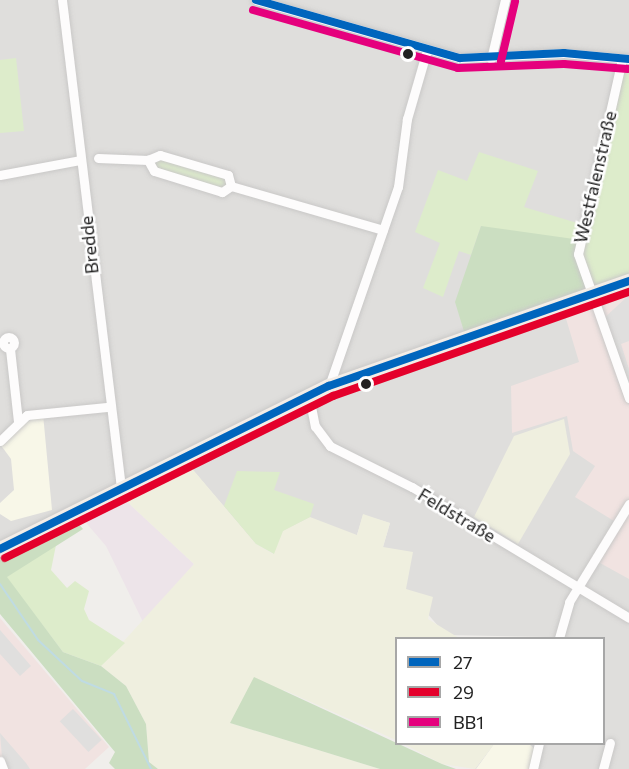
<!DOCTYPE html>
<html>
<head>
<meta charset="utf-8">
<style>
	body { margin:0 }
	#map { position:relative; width:629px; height:769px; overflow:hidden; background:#f0eeeb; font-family:Commissioner,sans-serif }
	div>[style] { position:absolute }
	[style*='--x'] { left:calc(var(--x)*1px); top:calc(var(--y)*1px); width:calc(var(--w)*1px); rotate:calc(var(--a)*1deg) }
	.residential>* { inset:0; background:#dfdedc }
	.commercial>* { inset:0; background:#f1e3e1 }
	.industrial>* { inset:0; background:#ede4e9 }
	.education>* { inset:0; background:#f8f7e8 }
	.farmland>* { inset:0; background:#efefdf }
	.grass>* { inset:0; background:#ddeccb }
	.forest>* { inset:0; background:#cbdec1 }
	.parking>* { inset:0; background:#e0dfde; transform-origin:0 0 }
	.stream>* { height:2px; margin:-1px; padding:0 1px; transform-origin:1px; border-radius:1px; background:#bfdbe3 }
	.roads { filter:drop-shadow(0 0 2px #c9c8c7) drop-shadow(0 0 2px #c9c8c7) }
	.minor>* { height:9px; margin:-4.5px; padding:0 4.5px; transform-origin:4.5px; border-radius:4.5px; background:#fdfcfc }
	.minor>.ring { margin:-4.5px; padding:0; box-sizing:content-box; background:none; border:9px solid #fdfcfc; border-radius:50% }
	.primary>* { height:15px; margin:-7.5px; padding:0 7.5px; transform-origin:7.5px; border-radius:7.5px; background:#f3ede7 }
	.bus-1>* { height:8px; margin:-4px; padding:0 4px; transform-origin:4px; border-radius:4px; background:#0065bd }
	.bus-2>* { height:8px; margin:-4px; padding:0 4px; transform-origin:4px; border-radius:4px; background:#e4002b }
	.bus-3>* { height:8px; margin:-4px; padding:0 4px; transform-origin:4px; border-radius:4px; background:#e5007d }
	.dots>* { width:16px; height:16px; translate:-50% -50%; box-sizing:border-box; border:3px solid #fff; border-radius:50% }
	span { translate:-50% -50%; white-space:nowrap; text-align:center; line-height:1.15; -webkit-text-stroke:5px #fff; paint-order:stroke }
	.street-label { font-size:18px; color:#222 }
	.legend { position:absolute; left:395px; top:637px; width:210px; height:108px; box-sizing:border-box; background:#fff; border:2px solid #a7a7a7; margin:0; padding:8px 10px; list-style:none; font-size:18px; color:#222 }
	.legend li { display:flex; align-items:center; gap:12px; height:30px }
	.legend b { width:30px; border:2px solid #a7a7a7 }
</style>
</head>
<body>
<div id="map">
	<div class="residential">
		<i style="clip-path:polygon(0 0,629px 0,629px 769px,475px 769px,494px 744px,604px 744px,604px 638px,446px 635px,406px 589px,383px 547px,390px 523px,363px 515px,357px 535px,256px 544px,180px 455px,0 549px)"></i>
	</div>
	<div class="commercial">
		<i style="clip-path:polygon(629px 288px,629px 579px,591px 558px,614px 521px,575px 497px,595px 466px,573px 451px,567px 416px,512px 433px,511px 386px,579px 362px,564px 312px)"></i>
		<i style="clip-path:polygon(0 618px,109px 747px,85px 769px,0 769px)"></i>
	</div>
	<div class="industrial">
		<i style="clip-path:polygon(122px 497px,194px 564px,144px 624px,106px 546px,81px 517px)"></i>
	</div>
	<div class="education">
		<i style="clip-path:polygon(43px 414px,52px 510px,11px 521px,0 514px,0 503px,14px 490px,11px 459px,0 444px,27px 417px)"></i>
		<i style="clip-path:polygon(494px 744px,529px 744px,537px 751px,533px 769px,476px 769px)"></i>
	</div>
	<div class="farmland">
		<i style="clip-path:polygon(564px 419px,570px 454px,518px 544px,474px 517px,514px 436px)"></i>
		<i style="clip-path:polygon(189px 465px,256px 544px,273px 554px,282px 531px,310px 517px,357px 535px,363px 514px,390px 523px,383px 547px,413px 552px,406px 589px,433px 597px,428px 619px,459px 638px,396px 638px,396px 740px,284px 690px,230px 723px,380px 769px,158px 769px,149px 762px,146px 724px,126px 686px,101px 666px,194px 564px,122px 497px)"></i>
		<i style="clip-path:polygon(404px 744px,494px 744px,475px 769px,442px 764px)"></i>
	</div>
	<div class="grass">
		<i style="clip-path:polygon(16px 58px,24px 131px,0 133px,0 60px)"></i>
		<i style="clip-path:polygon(622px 59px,629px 59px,629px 281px,592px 294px,481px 226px,471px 255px,459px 251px,443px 297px,423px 288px,440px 243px,415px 232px,438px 170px,467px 181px,479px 152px,538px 171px,524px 207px,584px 225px)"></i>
		<i style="clip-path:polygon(160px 157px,226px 177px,229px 185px,221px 190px,155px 170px,150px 161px)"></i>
		<i style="clip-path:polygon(237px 471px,280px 472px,274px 490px,314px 504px,310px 517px,283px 531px,274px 554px,256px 544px,224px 506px)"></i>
		<i style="clip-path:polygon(56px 545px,51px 570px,67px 588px,75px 581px,89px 591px,84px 609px,89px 620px,125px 643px,101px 666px,63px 652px,6px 577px)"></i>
	</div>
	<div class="forest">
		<i style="clip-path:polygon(481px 226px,581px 240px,578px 255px,592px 294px,466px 338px,455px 302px)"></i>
		<i style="clip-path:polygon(75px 520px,83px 529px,7px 577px,63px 652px,101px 666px,126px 686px,146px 724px,149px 762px,158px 769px,115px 769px,109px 763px,115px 752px,0 614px,0 557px)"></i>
		<i style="clip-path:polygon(254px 677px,442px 764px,456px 769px,380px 769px,230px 723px)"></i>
	</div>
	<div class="parking">
		<i style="clip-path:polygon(629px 295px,629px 341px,621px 344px,629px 369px,629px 399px,602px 320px)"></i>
		<i style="clip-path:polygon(0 630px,31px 666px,20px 676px,0 654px)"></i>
		<i style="left:73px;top:709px;width:42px;height:18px;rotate:47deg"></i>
		<i style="clip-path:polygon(0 733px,26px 763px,30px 769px,3px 769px)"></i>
	</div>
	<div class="stream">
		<i style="--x:0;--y:584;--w:68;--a:55.8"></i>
		<i style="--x:38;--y:640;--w:60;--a:43"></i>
		<i style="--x:82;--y:681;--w:35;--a:22"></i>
		<i style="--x:114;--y:694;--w:84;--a:63.7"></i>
	</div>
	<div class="roads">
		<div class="minor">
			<i style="--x:62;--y:0;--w:493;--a:83.1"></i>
			<i style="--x:256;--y:0;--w:212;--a:15.9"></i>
			<i style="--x:460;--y:58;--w:104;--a:-2.8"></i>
			<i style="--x:564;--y:53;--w:65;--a:5.3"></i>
			<i style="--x:491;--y:59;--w:61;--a:-76.7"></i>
			<i style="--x:622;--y:59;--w:200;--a:102.7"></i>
			<i style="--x:578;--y:254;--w:153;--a:70.5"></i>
			<i style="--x:98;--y:158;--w:50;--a:2.3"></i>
			<i style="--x:0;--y:175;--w:81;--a:-10.6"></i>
			<i style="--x:231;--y:186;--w:11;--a:146"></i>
			<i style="--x:222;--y:192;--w:71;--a:-162.8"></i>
			<i style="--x:154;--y:171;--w:13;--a:-119"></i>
			<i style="--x:148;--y:160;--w:13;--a:-23"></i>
			<i style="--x:160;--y:155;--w:71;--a:16.4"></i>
			<i style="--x:228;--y:175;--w:11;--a:75"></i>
			<i style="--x:231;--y:186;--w:158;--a:16.1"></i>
			<i class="ring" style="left:3.5px;top:337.5px;width:2px;height:2px"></i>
			<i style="--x:10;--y:349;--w:72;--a:83.7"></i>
			<i style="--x:329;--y:386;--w:211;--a:-70.9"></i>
			<i style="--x:398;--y:187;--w:69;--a:-82.5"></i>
			<i style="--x:407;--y:119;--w:69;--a:-73.9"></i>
			<i style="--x:309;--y:396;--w:31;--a:79"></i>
			<i style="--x:315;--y:426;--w:25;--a:53"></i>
			<i style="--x:330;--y:446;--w:92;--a:26.6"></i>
			<i style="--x:412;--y:487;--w:253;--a:31.1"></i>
			<i style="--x:0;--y:441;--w:37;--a:-44"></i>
			<i style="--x:27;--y:415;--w:80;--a:-5.7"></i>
			<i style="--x:559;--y:638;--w:37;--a:-74"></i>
			<i style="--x:569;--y:602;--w:115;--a:-58.5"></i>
			<i style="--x:0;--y:761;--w:9;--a:69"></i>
			<i style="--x:533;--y:769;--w:26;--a:-77"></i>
			<i style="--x:603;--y:769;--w:27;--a:-75"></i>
		</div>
		<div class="primary">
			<i style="--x:0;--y:549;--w:367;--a:-26.4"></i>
			<i style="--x:329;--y:386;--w:318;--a:-19.3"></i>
		</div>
	</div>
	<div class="bus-1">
		<i style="--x:256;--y:0;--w:212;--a:15.9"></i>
		<i style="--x:460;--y:58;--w:104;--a:-2.8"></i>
		<i style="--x:564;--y:53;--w:65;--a:5.3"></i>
		<i style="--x:0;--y:549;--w:367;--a:-26.4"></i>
		<i style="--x:329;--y:386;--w:318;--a:-19.3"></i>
	</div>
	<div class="bus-2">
		<i style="--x:5;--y:558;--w:366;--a:-26.3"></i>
		<i style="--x:333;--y:396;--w:314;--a:-19.4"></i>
	</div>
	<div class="bus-3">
		<i style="--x:253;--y:10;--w:213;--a:15.8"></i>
		<i style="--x:458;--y:68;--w:106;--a:-2.2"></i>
		<i style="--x:564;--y:64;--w:64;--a:4.5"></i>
		<i style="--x:501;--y:61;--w:61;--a:-76.7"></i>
	</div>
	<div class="dots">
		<i style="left:408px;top:54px;background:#222"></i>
		<i style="left:366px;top:384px;background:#222"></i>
	</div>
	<div class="street-label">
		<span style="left:595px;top:177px;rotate:-77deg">Westfalenstraße</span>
		<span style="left:89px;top:245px;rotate:-96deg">Bredde</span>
		<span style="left:457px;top:515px;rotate:31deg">Feldstraße</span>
	</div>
	<ul class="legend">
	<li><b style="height:8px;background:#0065bd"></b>27</li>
	<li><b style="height:8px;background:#e4002b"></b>29</li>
	<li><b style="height:8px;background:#e5007d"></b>BB1</li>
	</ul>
</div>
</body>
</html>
